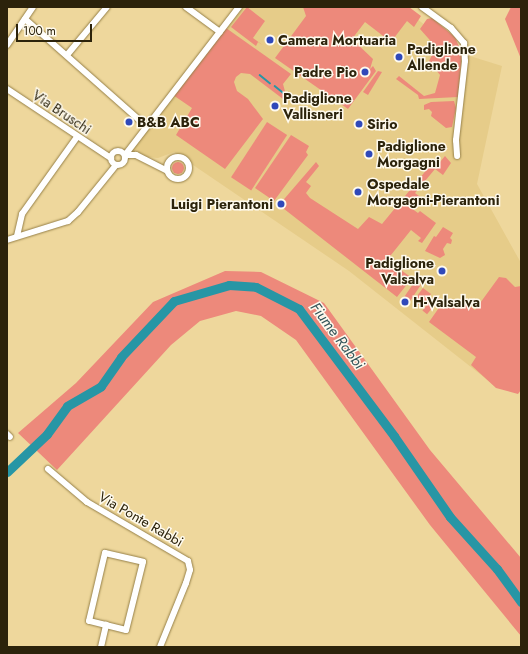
<!DOCTYPE html>
<html>
<head>
<meta charset="utf-8">
<style>
	body { margin:0 }
	#map { position:relative; width:528px; height:654px; overflow:hidden; background:#eed79c; font-family:Jost,sans-serif }
	div>[style] { position:absolute }
	[style*='--x'] { left:calc(var(--x)*1px); top:calc(var(--y)*1px); width:calc(var(--w)*1px); rotate:calc(var(--a)*1deg) }
	.built>* { inset:0; background:#e6cc89 }
	.green>* { inset:0; background:#ed897b; transform-origin:0 0 }
	.round { border-radius:50% }
	.stream>* { height:1.5px; margin:-0.75px; padding:0 0.75px; transform-origin:0.75px; border-radius:0.75px; background:#2796a5 }
	.river>* { height:9px; margin:-4.5px; padding:0 4.5px; transform-origin:4.5px; border-radius:4.5px; background:#2796a5 }
	.roads { filter:drop-shadow(0 0 1px #968048) drop-shadow(0 0 1px #968048) }
	.minor>* { height:6px; margin:-3px; padding:0 3px; transform-origin:3px; border-radius:3px; background:#fff }
	.minor>.ring { margin:-3px; padding:0; box-sizing:content-box; background:none; border:6px solid #fff; border-radius:50% }
	.dots>* { width:11px; height:11px; translate:-50% -50%; box-sizing:border-box; border:2px solid #fefaee; border-radius:50% }
	span { translate:-50% -50%; white-space:nowrap; text-align:center; line-height:1.15; -webkit-text-stroke:3px #fefaee; paint-order:stroke }
	.poi-label { font-size:14px; color:#2c230b; font-weight:700 }
	.left { translate:0 -50%; text-align:left }
	.right { translate:-100% -50%; text-align:right }
	.street-label { font-size:14px; color:#2c230b }
	.water-label { font-size:15px; color:#345459; font-style:italic }
	.frame { position:absolute; inset:0; border:8px solid #2c230b; pointer-events:none }
	.scale { position:absolute; left:16px; top:24px; width:76px; height:18px; box-sizing:border-box; border:2px solid #2c230b; border-top:0; padding-left:5px; font-size:12px; line-height:14px; white-space:nowrap; color:#2c230b; -webkit-text-stroke:3px #fefaee; paint-order:stroke }
</style>
</head>
<body>
<div id="map">
	<div class="built">
		<i style="clip-path:polygon(244px 7px,403px 7px,457px 52px,502px 66px,477px 184px,521px 263px,521px 330px,490px 382px,349px 271px,174px 152px,158px 158px,128px 155px)"></i>
	</div>
	<div class="green">
		<i style="clip-path:polygon(247px 7px,265px 21px,253px 38px,264px 46px,258px 42px,256px 46px,231px 27px)"></i>
		<i style="clip-path:polygon(303px 7px,409px 7px,421px 16px,414px 27px,407px 21px,391px 42px,365px 22px,352px 39px,373px 59px,370px 69px,373px 66px,376px 71px,348px 109px,275px 58px,306px 16px)"></i>
		<i style="clip-path:polygon(511px 7px,521px 7px,521px 59px,505px 19px)"></i>
		<i style="clip-path:polygon(432px 18px,455px 37px,462px 54px,458px 97px,419px 99px,418px 95px,396px 79px,399px 76px,424px 96px,435px 93px,440px 75px,429px 61px,436px 47px,420px 29px,427px 19px)"></i>
		<i style="clip-path:polygon(226px 28px,291px 74px,283px 84px,286px 95px,283px 99px,250px 74px,241px 73px,236px 77px,234px 82px,237px 91px,248px 99px,263px 119px,225px 169px,176px 135px,192px 108px,173px 95px)"></i>
		<i style="clip-path:polygon(378px 71px,382px 72px,368px 95px,363px 92px)"></i>
		<i style="clip-path:polygon(454px 101px,456px 108px,452px 127px,446px 128px,431px 116px,432px 112px,429px 109px,424px 110px,424px 105px,431px 102px)"></i>
		<i style="left:267px;top:122px;width:24px;height:66px;rotate:33deg"></i>
		<i style="clip-path:polygon(291px 135px,309px 146px,306px 152px,308px 155px,274px 201px,255px 188px)"></i>
		<i style="clip-path:polygon(445px 156px,451px 163px,443px 175px,435px 169px,415px 193px,423px 199px,420px 202px,417px 200px,411px 208px,418px 213px,420px 211px,436px 223px,422px 243px,418px 241px,421px 238px,411px 230px,387px 260px,412px 278px,397px 297px,279px 205px,316px 162px,319px 166px,306px 182px,311px 186px,306px 193px,310px 198px,358px 229px,369px 217px,382px 224px,433px 162px,440px 162px)"></i>
		<i class="round" style="left:172px;top:162px;width:12px;height:12px"></i>
		<i style="clip-path:polygon(443px 227px,453px 233px,450px 238px,452px 240px,451px 244px,447px 243px,443px 249px,445px 255px,440px 258px,425px 251px,434px 236px,436px 237px)"></i>
		<i style="clip-path:polygon(225px 271px,261px 272px,324px 303px,430px 450px,521px 558px,521px 636px,430px 525px,296px 340px,261px 316px,236px 311px,200px 321px,171px 345px,57px 470px,18px 433px,76px 383px,153px 302px)"></i>
		<i style="clip-path:polygon(499px 277px,506px 278px,515px 287px,521px 286px,521px 390px,518px 394px,496px 388px,471px 365px,476px 357px,429px 322px,443px 302px,454px 306px,460px 299px,475px 310px)"></i>
		<i style="left:415px;top:281px;width:7px;height:19px;rotate:34deg"></i>
		<i style="left:423px;top:288px;width:10px;height:16px;rotate:37deg"></i>
		<i style="left:435px;top:295px;width:6px;height:20px;rotate:39deg"></i>
	</div>
	<div class="stream">
		<i style="--x:260;--y:75;--w:13;--a:39"></i>
		<i style="--x:275;--y:86;--w:13;--a:39"></i>
	</div>
	<div class="river">
		<i style="--x:7;--y:472;--w:55;--a:-43.5"></i>
		<i style="--x:47;--y:434;--w:34;--a:-54"></i>
		<i style="--x:67;--y:406;--w:39;--a:-30"></i>
		<i style="--x:101;--y:386;--w:35;--a:-55"></i>
		<i style="--x:121;--y:357;--w:77;--a:-46.6"></i>
		<i style="--x:174;--y:301;--w:57;--a:-16.2"></i>
		<i style="--x:229;--y:285;--w:27;--a:4"></i>
		<i style="--x:256;--y:287;--w:48;--a:27.1"></i>
		<i style="--x:299;--y:309;--w:159;--a:53.2"></i>
		<i style="--x:394;--y:436;--w:98;--a:55.3"></i>
		<i style="--x:450;--y:517;--w:70;--a:47.9"></i>
		<i style="--x:497;--y:569;--w:41;--a:54"></i>
	</div>
	<div class="roads">
		<div class="minor">
			<i style="--x:186;--y:7;--w:42;--a:36.3"></i>
			<i style="--x:422;--y:7;--w:36;--a:36"></i>
			<i style="--x:451;--y:28;--w:20;--a:49"></i>
			<i style="--x:464;--y:43;--w:18;--a:87"></i>
			<i style="--x:465;--y:61;--w:80;--a:96.5"></i>
			<i style="--x:456;--y:140;--w:16;--a:86"></i>
			<i style="--x:25;--y:19;--w:162;--a:41.5"></i>
			<i style="--x:7;--y:45;--w:46;--a:-55.6"></i>
			<i style="--x:67;--y:55;--w:62;--a:-50.2"></i>
			<i style="--x:7;--y:89;--w:125;--a:33.6"></i>
			<i class="ring" style="left:111px;top:151px;width:8px;height:8px"></i>
			<i style="--x:125;--y:155;--w:187;--a:-52.4"></i>
			<i style="--x:125;--y:155;--w:11;--a:0"></i>
			<i style="--x:136;--y:155;--w:34;--a:27"></i>
			<i class="ring" style="left:167px;top:157px;width:16px;height:16px"></i>
			<i style="--x:17;--y:236;--w:23;--a:-77"></i>
			<i style="--x:22;--y:214;--w:95;--a:-54.5"></i>
			<i style="--x:7;--y:240;--w:64;--a:-17.3"></i>
			<i style="--x:68;--y:221;--w:13;--a:-42"></i>
			<i style="--x:78;--y:212;--w:60;--a:-51"></i>
			<i style="--x:7;--y:434;--w:4;--a:45"></i>
			<i style="--x:48;--y:469;--w:51;--a:40.2"></i>
			<i style="--x:87;--y:502;--w:117;--a:30.3"></i>
			<i style="--x:188;--y:561;--w:9;--a:77"></i>
			<i style="--x:190;--y:570;--w:14;--a:107"></i>
			<i style="--x:186;--y:583;--w:69;--a:112.1"></i>
			<i style="--x:105;--y:553;--w:39;--a:13"></i>
			<i style="--x:143;--y:562;--w:70;--a:104"></i>
			<i style="--x:126;--y:630;--w:38;--a:-166"></i>
			<i style="--x:89;--y:621;--w:70;--a:-76.8"></i>
			<i style="--x:101;--y:647;--w:23;--a:-77"></i>
		</div>
	</div>
	<div class="dots">
		<i style="left:270px;top:40px;background:#3049ba"></i>
		<i style="left:399px;top:57px;background:#3049ba"></i>
		<i style="left:365px;top:72px;background:#3049ba"></i>
		<i style="left:275px;top:106px;background:#3049ba"></i>
		<i style="left:129px;top:122px;background:#3049ba"></i>
		<i style="left:359px;top:124px;background:#3049ba"></i>
		<i style="left:369px;top:154px;background:#3049ba"></i>
		<i style="left:358px;top:192px;background:#3049ba"></i>
		<i style="left:281px;top:204px;background:#3049ba"></i>
		<i style="left:442px;top:271px;background:#3049ba"></i>
		<i style="left:405px;top:302px;background:#3049ba"></i>
	</div>
	<div class="poi-label">
		<span class="left" style="left:278px;top:40px">Camera Mortuaria</span>
		<span class="left" style="left:407px;top:57px">Padiglione<br>Allende</span>
		<span class="right" style="left:357px;top:72px">Padre Pio</span>
		<span class="left" style="left:283px;top:106px">Padiglione<br>Vallisneri</span>
		<span class="left" style="left:137px;top:122px">B&amp;B ABC</span>
		<span class="left" style="left:367px;top:124px">Sirio</span>
		<span class="left" style="left:377px;top:154px">Padiglione<br>Morgagni</span>
		<span class="left" style="left:367px;top:192px">Ospedale<br>Morgagni-Pierantoni</span>
		<span class="right" style="left:273px;top:204px">Luigi Pierantoni</span>
		<span class="right" style="left:434px;top:271px">Padiglione<br>Valsalva</span>
		<span class="left" style="left:413px;top:302px">H-Valsalva</span>
	</div>
	<div class="street-label">
		<span style="left:62px;top:112px;rotate:34deg">Via Bruschi</span>
		<span style="left:141px;top:519px;rotate:30deg">Via Ponte Rabbi</span>
	</div>
	<div class="water-label">
		<span style="left:337px;top:336px;rotate:53deg">Fiume Rabbi</span>
	</div>
	<div class="frame"></div>
	<div class="scale">100 m</div>
</div>
</body>
</html>
